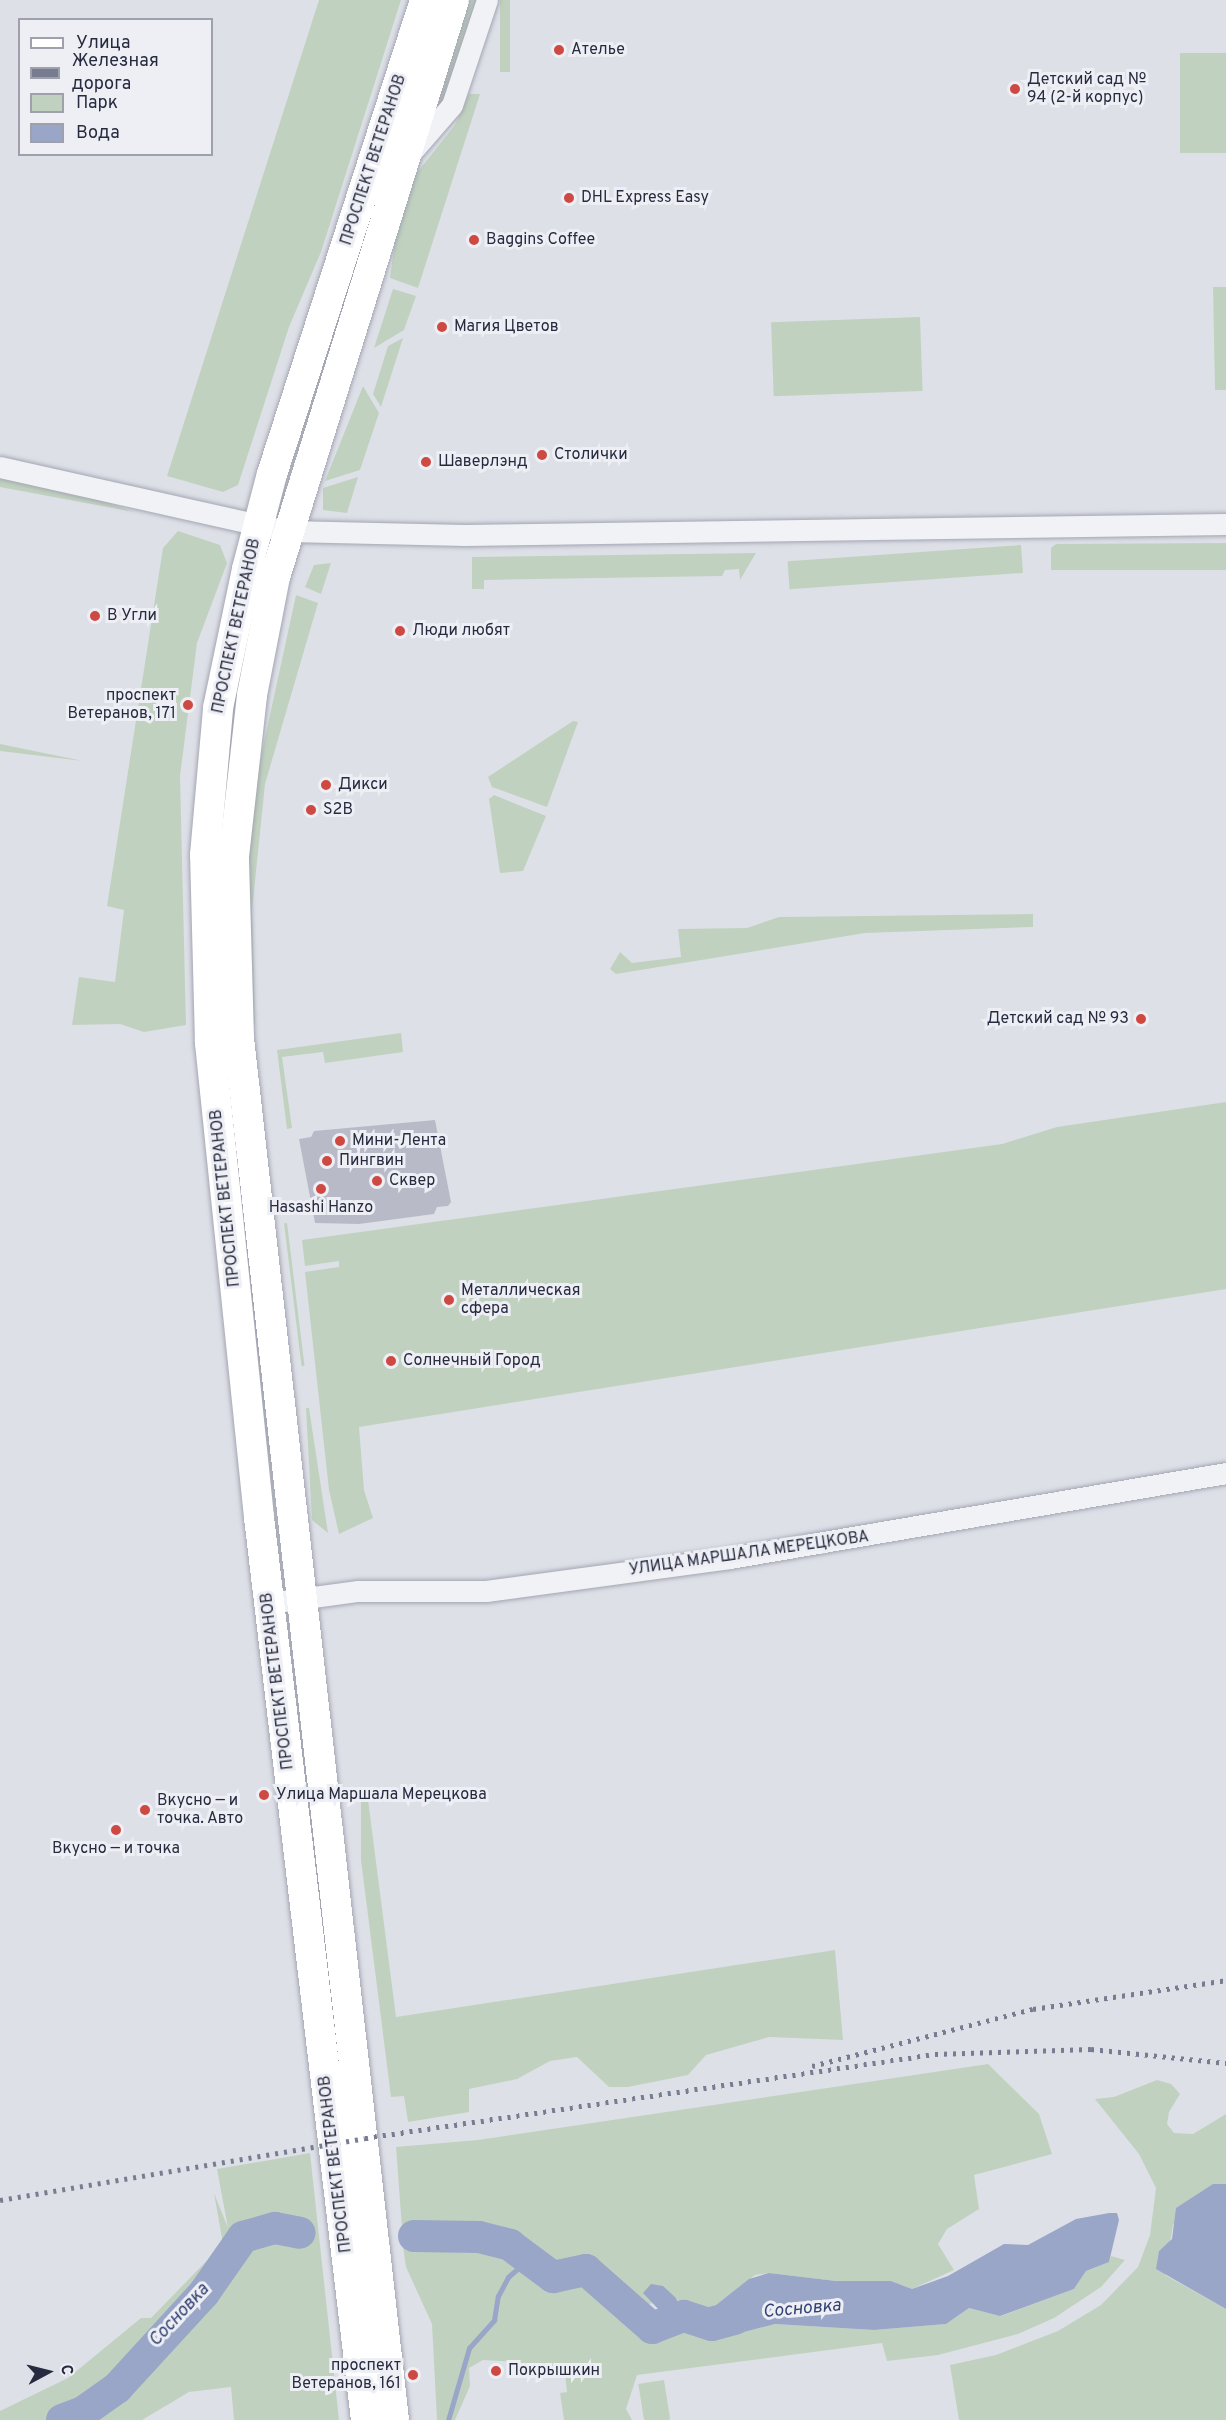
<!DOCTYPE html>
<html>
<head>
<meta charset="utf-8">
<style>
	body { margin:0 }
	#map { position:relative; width:1226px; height:2420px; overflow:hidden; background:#dee0e8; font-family:Overpass,sans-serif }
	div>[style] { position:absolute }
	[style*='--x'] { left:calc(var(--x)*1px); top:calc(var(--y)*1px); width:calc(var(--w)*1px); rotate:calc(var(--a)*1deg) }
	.green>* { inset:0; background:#c0d2bf; transform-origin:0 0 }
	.water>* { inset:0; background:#99a6c8 }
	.stream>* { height:5px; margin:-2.5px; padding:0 2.5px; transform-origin:2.5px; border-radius:2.5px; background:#99a6c8 }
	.river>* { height:32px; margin:-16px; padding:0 16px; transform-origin:16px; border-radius:16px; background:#99a6c8 }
	.building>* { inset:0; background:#b8bbc7 }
	.roads { filter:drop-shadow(0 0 2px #a3a6b2) drop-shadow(0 0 2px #a3a6b2) }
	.street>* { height:21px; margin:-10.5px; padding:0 10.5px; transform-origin:10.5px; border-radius:10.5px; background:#f1f2f6 }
	.secondary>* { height:30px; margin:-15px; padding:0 15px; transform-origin:15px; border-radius:15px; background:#fff }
	.rail>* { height:4.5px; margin-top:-2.25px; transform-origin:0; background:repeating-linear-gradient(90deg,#787c91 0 3px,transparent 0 9px) }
	.dots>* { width:16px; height:16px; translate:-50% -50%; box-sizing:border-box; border:3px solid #eeeff5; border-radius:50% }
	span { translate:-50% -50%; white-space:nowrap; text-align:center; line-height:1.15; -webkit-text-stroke:6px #eeeff5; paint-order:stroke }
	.poi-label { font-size:16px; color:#272b3f }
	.left { translate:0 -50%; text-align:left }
	.right { translate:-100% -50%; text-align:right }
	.street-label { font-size:16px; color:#272b3f }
	.water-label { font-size:18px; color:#324272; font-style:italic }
	.legend { position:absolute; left:18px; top:18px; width:195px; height:138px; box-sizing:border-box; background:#eeeff5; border:2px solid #9ea1ac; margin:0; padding:8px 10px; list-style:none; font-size:18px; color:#272b3f }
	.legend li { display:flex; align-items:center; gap:12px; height:30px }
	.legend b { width:30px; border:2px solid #9ea1ac }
	.north { position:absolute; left:18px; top:2342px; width:60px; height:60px; -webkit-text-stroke:4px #eeeff5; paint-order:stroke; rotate:83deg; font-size:16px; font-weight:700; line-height:24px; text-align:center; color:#272b3f }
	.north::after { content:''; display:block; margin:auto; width:21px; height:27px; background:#272b3f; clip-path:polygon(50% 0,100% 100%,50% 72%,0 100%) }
</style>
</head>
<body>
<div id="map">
	<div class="green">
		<i style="clip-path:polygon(319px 0,401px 0,321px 252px,289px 327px,238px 485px,223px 492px,167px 476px)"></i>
		<i style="clip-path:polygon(469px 0,478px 0,448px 92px,431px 119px)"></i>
		<i style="left:500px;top:0;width:10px;height:72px"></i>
		<i style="left:1226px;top:53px;width:100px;height:46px;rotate:90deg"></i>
		<i style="clip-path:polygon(469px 94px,480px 94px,418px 288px,390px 278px,397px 226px,412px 179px,455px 125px)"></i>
		<i style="clip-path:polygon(1213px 287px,1226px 287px,1226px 390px,1215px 390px)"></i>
		<i style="clip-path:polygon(393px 289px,416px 296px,404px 330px,374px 348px)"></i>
		<i style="left:920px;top:317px;width:74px;height:149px;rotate:88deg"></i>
		<i style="clip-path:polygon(403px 338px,381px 407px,373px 394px,388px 346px)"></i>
		<i style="clip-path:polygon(363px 386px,379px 413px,360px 470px,325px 481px)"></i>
		<i style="clip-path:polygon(0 475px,86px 495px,134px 512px,0 487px)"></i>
		<i style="clip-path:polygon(358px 477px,347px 513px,323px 510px,323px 488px)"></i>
		<i style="clip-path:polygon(178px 531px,220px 545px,227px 563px,197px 643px,180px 776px,186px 1025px,144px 1032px,120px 1024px,72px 1025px,79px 977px,115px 982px,124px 910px,107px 906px,163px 548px)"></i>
		<i style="clip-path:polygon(1226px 543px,1226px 570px,1051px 570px,1051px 548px,1056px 544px)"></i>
		<i style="left:1021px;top:545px;width:28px;height:234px;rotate:86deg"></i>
		<i style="clip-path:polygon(756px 553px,740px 580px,739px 569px,725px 570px,722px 576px,484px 580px,484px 589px,472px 589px,472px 557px)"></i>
		<i style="clip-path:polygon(331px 563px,321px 594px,305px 587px,314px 565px)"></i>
		<i style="clip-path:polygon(296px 595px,318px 603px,265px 784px,252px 910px,255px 1024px,249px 1020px,249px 846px,255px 784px)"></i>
		<i style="clip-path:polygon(573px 721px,578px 722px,547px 807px,492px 787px,488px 777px)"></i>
		<i style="clip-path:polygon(0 744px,83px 761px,0 751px)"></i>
		<i style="clip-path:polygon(494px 795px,546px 816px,523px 871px,500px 873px,489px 799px)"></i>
		<i style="clip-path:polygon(1033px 914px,1033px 927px,865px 933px,616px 974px,610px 969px,620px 952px,632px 963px,681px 957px,678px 929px,747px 928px,779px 917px)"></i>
		<i style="clip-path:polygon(401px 1033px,403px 1052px,325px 1063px,323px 1052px,282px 1057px,292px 1128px,287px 1129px,277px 1050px)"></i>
		<i style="clip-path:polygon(1226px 1102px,1226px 1289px,359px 1427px,364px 1490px,373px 1518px,339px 1534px,329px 1490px,305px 1272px,339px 1267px,339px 1261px,305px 1266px,302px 1240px,1002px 1144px,1057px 1127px)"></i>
		<i style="left:287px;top:1223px;width:144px;height:3px;rotate:83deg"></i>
		<i style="clip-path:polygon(306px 1408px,309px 1408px,328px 1533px,312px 1520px)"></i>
		<i style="clip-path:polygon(367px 1792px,396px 2017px,835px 1950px,843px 2040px,769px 2037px,706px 2055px,688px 2075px,628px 2087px,609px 2087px,577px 2057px,550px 2061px,517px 2079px,469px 2089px,469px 2112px,408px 2122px,404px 2096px,391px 2097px,361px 1860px,361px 1793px)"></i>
		<i style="clip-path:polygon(988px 2064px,1039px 2114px,1052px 2154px,974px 2175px,979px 2209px,947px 2229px,938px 2244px,954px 2270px,912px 2289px,891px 2281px,836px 2281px,769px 2273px,755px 2275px,716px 2305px,685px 2313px,676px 2298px,644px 2293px,653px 2303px,643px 2306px,588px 2262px,554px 2270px,510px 2232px,402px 2228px,396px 2147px,478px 2140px)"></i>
		<i style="clip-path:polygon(1157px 2080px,1171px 2084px,1180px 2094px,1169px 2112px,1167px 2124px,1174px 2133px,1193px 2134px,1226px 2114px,1226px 2184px,1213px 2184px,1173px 2225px,1165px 2275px,1226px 2309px,1226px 2420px,959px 2420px,950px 2365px,996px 2355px,1058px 2331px,1101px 2305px,1138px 2267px,1150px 2235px,1156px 2188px,1139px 2154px,1095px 2099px,1114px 2097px)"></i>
		<i style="clip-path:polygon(310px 2153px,339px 2420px,234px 2420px,231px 2387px,189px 2392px,142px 2420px,0 2420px,0 2411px,68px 2378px,141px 2318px,151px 2318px,223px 2244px,214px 2193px,228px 2228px,217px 2169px)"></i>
		<i style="clip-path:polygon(417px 2243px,501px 2247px,528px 2260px,552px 2280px,584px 2276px,626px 2308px,649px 2333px,675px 2322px,692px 2332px,729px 2336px,775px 2324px,874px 2330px,946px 2324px,969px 2308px,1001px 2316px,1074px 2289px,1086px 2271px,1109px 2262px,1111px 2256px,1125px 2260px,1101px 2287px,1054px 2318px,1018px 2334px,938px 2355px,887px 2361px,882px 2343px,637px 2375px,626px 2409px,632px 2420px,564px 2420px,560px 2393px,567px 2392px,565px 2373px,524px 2375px,521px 2362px,483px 2360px,469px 2368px,470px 2386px,455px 2420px,437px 2420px,432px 2324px,406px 2267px,403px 2246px)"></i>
		<i style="left:664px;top:2380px;width:40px;height:26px;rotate:81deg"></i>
	</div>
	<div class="water">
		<i style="clip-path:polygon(1213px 2184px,1226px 2184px,1226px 2309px,1156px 2269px,1159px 2251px,1172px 2239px,1176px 2208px)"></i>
		<i style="clip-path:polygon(1109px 2213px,1117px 2213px,1119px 2220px,1109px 2262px,1086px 2271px,1074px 2289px,1000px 2316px,969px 2308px,946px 2324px,874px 2330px,775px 2324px,729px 2336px,692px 2332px,693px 2320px,685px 2313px,716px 2305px,749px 2279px,769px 2273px,836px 2281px,891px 2281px,912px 2289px,948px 2276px,1004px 2244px,1028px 2245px,1076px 2219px)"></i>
		<i style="clip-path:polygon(651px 2284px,663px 2286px,676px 2298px,684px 2316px,662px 2325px,660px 2311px,643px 2293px)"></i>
	</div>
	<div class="stream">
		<i style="--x:448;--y:2420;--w:75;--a:-73.7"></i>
		<i style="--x:469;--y:2348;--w:38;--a:-48"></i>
		<i style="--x:494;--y:2320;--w:24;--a:-81"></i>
		<i style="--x:498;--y:2296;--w:21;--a:-62"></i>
		<i style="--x:508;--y:2277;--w:29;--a:-41"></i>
	</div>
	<div class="river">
		<i style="--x:414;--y:2236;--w:65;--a:0.9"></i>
		<i style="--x:479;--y:2237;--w:32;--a:14"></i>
		<i style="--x:510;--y:2245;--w:54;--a:36.7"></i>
		<i style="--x:553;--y:2277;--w:34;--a:-12"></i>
		<i style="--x:586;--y:2270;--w:88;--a:41.3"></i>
		<i style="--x:652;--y:2328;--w:34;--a:-21"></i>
		<i style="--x:684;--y:2316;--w:29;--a:18"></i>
		<i style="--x:712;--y:2325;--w:24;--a:-15"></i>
		<i style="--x:62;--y:2420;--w:22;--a:-21"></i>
		<i style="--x:83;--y:2412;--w:42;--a:-35.2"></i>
		<i style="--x:117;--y:2388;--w:129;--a:-47.5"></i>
		<i style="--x:204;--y:2293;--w:68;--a:-55.1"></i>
		<i style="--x:243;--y:2237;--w:33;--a:-16"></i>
		<i style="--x:275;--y:2228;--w:25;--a:11"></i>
	</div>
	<div class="building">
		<i style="clip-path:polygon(435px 1120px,451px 1202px,448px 1206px,437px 1207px,434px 1214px,359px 1224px,315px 1223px,299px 1139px,311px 1137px,314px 1131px)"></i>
	</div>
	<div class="roads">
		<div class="street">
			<i style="--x:408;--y:156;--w:67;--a:-49.2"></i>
			<i style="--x:452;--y:105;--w:111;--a:-71.6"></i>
			<i style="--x:0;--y:467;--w:294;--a:12.6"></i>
			<i style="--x:287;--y:531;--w:178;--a:1.3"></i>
			<i style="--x:465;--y:535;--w:761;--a:-0.83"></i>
			<i style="--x:269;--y:1603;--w:90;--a:-7.7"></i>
			<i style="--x:358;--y:1591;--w:128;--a:0"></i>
			<i style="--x:486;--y:1591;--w:246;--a:-7.7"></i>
			<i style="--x:730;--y:1558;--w:503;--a:-9.72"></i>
		</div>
		<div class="secondary">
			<i style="--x:366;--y:2420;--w:909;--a:-96.76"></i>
			<i style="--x:259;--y:1517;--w:477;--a:-95.9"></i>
			<i style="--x:210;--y:1043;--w:188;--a:-91.5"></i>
			<i style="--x:205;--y:855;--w:148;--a:-84.9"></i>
			<i style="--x:218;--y:708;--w:142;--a:-78.2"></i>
			<i style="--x:247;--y:569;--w:98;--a:-75.3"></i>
			<i style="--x:272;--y:474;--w:498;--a:-72.1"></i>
			<i style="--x:394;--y:2420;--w:1390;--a:-96.4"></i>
			<i style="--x:239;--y:1039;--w:183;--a:-91.6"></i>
			<i style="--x:234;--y:856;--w:162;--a:-83.6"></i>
			<i style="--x:252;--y:695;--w:120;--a:-79"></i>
			<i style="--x:275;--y:577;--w:604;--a:-72.76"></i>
		</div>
	</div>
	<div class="rail">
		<i style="--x:812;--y:2066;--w:228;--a:-14.5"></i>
		<i style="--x:1033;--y:2009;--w:195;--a:-8.5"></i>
		<i style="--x:0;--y:2200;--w:370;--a:-9.6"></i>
		<i style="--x:365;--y:2138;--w:576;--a:-8.38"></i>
		<i style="--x:935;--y:2054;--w:156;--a:-1.8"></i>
		<i style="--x:1091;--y:2049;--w:136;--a:5.9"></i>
	</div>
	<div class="dots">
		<i style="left:559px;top:50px;background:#ce4942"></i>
		<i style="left:1015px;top:89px;background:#ce4942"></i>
		<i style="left:569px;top:198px;background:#ce4942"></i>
		<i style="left:474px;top:240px;background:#ce4942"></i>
		<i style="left:442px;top:327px;background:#ce4942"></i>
		<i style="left:542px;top:455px;background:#ce4942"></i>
		<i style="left:426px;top:462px;background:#ce4942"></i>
		<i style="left:95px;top:616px;background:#ce4942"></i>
		<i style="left:400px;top:631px;background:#ce4942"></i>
		<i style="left:188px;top:705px;background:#ce4942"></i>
		<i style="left:326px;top:785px;background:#ce4942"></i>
		<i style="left:311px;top:810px;background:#ce4942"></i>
		<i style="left:1141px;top:1019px;background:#ce4942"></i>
		<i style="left:340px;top:1141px;background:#ce4942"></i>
		<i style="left:327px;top:1161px;background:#ce4942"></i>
		<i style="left:377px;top:1181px;background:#ce4942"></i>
		<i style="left:321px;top:1189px;background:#ce4942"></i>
		<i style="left:449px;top:1300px;background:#ce4942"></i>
		<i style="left:391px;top:1361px;background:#ce4942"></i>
		<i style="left:264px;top:1795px;background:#ce4942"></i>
		<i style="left:145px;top:1810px;background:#ce4942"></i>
		<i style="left:116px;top:1830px;background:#ce4942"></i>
		<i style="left:496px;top:2371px;background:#ce4942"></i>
		<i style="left:413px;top:2375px;background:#ce4942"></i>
	</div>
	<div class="poi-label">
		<span class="left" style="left:571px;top:50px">Ателье</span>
		<span class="left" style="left:1027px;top:89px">Детский сад №<br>94 (2-й корпус)</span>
		<span class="left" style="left:581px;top:198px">DHL Express Easy</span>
		<span class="left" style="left:486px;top:240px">Baggins Coffee</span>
		<span class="left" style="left:454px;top:327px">Магия Цветов</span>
		<span class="left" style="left:554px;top:455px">Столички</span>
		<span class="left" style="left:438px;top:462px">Шаверлэнд</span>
		<span class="left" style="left:107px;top:616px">В Угли</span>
		<span class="left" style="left:412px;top:631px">Люди любят</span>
		<span class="right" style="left:176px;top:705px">проспект<br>Ветеранов, 171</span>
		<span class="left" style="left:338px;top:785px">Дикси</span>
		<span class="left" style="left:323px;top:810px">S2B</span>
		<span class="right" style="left:1129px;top:1019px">Детский сад № 93</span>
		<span class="left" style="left:352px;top:1141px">Мини-Лента</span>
		<span class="left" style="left:339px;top:1161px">Пингвин</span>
		<span class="left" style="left:389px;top:1181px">Сквер</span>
		<span style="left:321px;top:1208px">Hasashi Hanzo</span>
		<span class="left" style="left:461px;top:1300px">Металлическая<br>сфера</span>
		<span class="left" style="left:403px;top:1361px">Солнечный Город</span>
		<span class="left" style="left:276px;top:1795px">Улица Маршала Мерецкова</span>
		<span class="left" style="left:157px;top:1810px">Вкусно — и<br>точка. Авто</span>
		<span style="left:116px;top:1849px">Вкусно — и точка</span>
		<span class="right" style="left:401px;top:2375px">проспект<br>Ветеранов, 161</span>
		<span class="left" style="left:508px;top:2371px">Покрышкин</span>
	</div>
	<div class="street-label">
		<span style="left:374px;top:160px;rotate:-72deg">ПРОСПЕКТ ВЕТЕРАНОВ</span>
		<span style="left:237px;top:626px;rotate:-78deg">ПРОСПЕКТ ВЕТЕРАНОВ</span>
		<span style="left:226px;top:1198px;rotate:-96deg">ПРОСПЕКТ ВЕТЕРАНОВ</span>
		<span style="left:749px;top:1554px;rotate:-8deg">УЛИЦА МАРШАЛА МЕРЕЦКОВА</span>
		<span style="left:278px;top:1681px;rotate:-97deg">ПРОСПЕКТ ВЕТЕРАНОВ</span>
		<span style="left:336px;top:2164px;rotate:-97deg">ПРОСПЕКТ ВЕТЕРАНОВ</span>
	</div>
	<div class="water-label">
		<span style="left:802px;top:2310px;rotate:-5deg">Сосновка</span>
		<span style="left:180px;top:2316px;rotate:-47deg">Сосновка</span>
	</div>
	<ul class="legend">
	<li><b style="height:8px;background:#fff"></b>Улица</li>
	<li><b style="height:8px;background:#787c91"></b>Железная дорога</li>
	<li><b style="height:16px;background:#c0d2bf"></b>Парк</li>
	<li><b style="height:16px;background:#99a6c8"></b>Вода</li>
	</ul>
	<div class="north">С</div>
</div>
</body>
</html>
